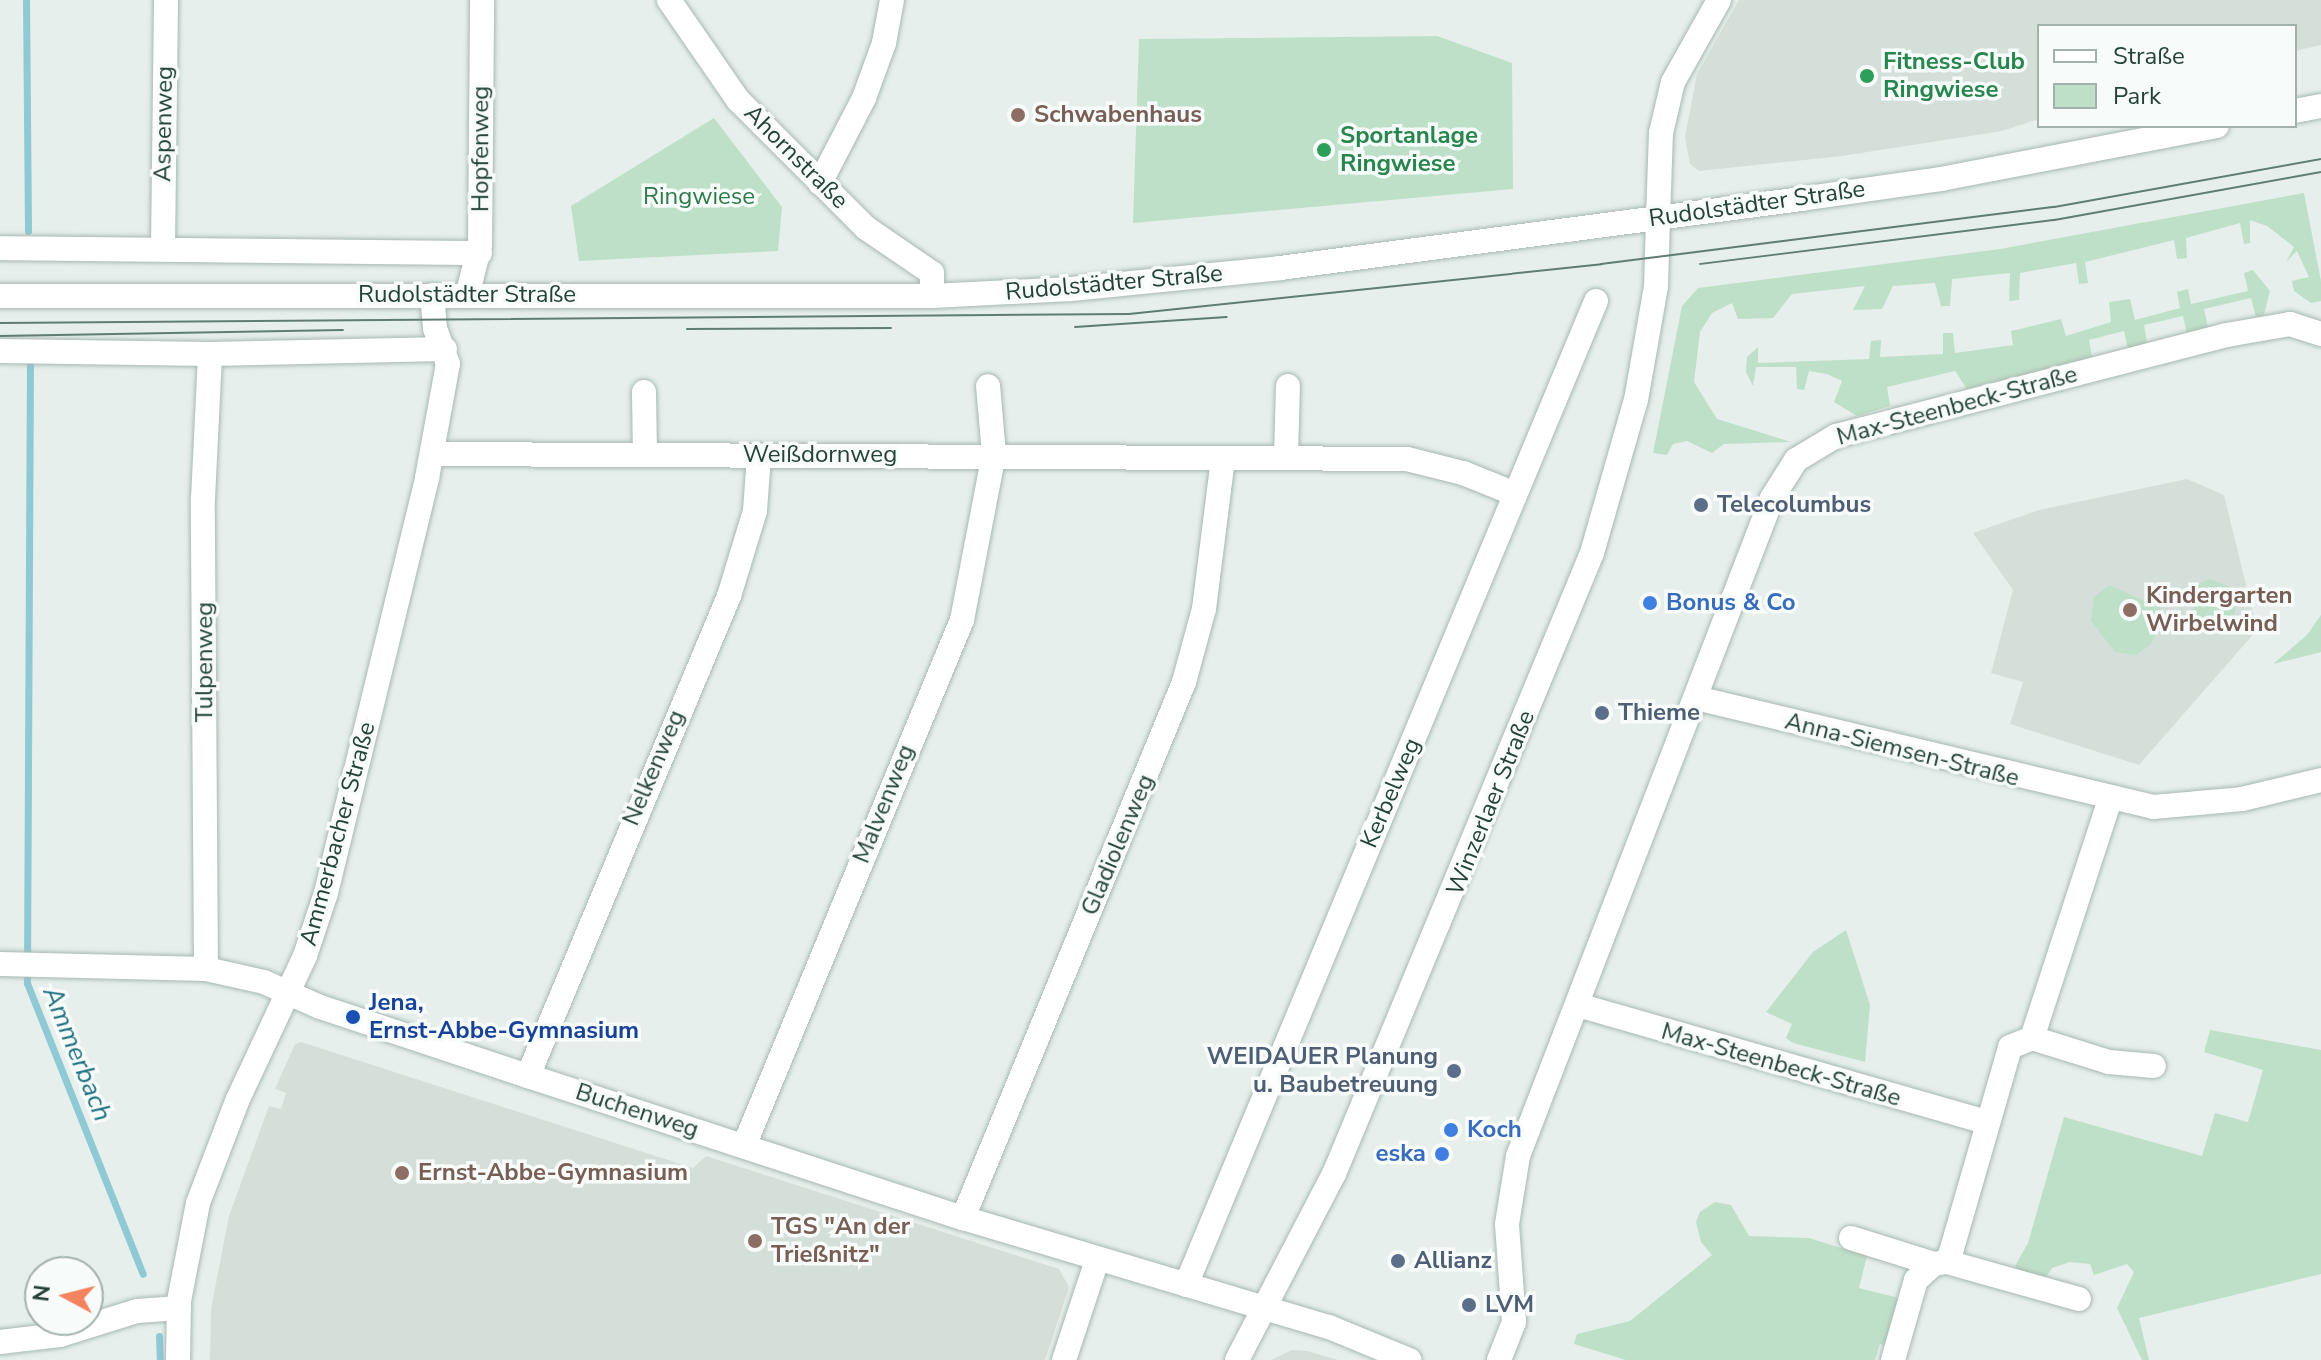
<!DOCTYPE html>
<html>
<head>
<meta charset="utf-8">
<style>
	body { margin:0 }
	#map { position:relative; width:2321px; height:1360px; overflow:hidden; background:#e6efeb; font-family:"Nunito Sans",sans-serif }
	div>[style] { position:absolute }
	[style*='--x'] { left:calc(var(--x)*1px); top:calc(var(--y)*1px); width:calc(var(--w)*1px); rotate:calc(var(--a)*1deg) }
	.built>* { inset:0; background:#d4dfda }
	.green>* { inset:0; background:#bfe0c8 }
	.stream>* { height:7px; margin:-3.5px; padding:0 3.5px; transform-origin:3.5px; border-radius:3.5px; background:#8ec9d4 }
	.roads { filter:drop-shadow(0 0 2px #a8b8b2) drop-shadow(0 0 2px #a8b8b2) }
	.minor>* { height:24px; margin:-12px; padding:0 12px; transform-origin:12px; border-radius:12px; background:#fff }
	.secondary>* { height:24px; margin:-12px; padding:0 12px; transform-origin:12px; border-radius:12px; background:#fff }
	.tram>* { height:2px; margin:-1px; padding:0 1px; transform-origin:1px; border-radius:1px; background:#5f7d75 }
	.dots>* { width:22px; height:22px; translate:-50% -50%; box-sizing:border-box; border:4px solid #f7fbf9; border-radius:50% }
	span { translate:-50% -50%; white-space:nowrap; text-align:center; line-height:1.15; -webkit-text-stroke:7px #f7fbf9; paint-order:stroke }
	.leisure-label { font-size:24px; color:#27864d; font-weight:700 }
	.left { translate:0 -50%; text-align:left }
	.education-label { font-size:24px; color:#785e54; font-weight:700 }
	.street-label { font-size:24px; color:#24423a }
	.park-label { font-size:24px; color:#2d7a4b }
	.service-label { font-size:24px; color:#4e5e75; font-weight:700 }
	.right { translate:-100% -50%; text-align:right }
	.shop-label { font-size:24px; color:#366cbe; font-weight:700 }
	.transit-label { font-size:24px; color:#164399; font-weight:700 }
	.water-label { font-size:26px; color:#1c6f80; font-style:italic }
	.legend { position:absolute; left:2037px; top:24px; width:260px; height:104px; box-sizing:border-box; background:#f7fbf9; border:2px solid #a3b1ad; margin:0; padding:10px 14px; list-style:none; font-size:24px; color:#24423a }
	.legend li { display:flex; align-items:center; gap:16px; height:40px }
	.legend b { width:40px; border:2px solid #a3b1ad }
	.north { position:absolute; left:24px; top:1256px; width:80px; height:80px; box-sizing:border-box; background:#f7fbf9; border:2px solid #a3b1ad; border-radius:50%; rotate:277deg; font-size:22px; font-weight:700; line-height:32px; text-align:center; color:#24423a }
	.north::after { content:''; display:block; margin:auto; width:28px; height:36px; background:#f4845f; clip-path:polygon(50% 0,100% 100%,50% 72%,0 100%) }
</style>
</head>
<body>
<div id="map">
	<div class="built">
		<i style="clip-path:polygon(1739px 0,2321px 0,2321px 45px,2295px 51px,2295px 26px,2039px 26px,2039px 119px,2002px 131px,1842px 156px,1699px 171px,1690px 164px,1685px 137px,1697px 74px)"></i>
		<i style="clip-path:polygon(2187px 479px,2224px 495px,2257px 630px,2139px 765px,2010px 724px,2023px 682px,1991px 673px,2013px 590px,1973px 533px,2039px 510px)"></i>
		<i style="clip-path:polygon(301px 1042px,693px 1168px,706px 1156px,1059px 1269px,1069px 1287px,1045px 1360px,210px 1360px,211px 1309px,229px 1216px,269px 1106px,281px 1109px,286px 1093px,275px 1089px,295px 1044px)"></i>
		<i style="clip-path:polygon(1292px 1350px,1307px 1351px,1338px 1360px,1271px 1360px)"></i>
	</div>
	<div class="green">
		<i style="clip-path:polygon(1437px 36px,1512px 63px,1513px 189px,1133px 223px,1139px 39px)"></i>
		<i style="clip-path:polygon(714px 118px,782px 207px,778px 251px,579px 261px,571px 206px)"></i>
		<i style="clip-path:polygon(2304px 193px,2321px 281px,2321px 301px,2311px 303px,2294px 291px,2292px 281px,2309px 277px,2297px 251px,2286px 262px,2294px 247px,2267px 226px,2250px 220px,2250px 243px,2244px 244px,2240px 223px,2186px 238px,2187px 258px,2177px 259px,2174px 240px,2085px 262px,2088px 283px,2079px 284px,2076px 263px,2020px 273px,2019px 300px,2009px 301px,2010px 273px,1952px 279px,1950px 306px,1941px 306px,1935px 283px,1893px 286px,1882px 309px,1853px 310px,1865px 286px,1792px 294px,1773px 318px,1738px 319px,1732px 303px,1712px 313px,1700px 332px,1694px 382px,1717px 419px,1791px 442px,1724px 444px,1712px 453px,1687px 441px,1673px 444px,1667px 455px,1653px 453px,1682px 306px,1698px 288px,2000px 249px)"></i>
		<i style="clip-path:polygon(2253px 270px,2270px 291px,2264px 315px,2256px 317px,2251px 298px,2204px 309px,2208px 328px,2187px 334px,2183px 316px,2144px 325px,2147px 343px,2128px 349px,2124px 331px,2089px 340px,2092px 357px,1967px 389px,1955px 371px,1887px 387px,1890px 406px,1857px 416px,1834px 402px,1842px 381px,1827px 374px,1809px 371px,1804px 390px,1797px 389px,1796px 367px,1756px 367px,1753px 386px,1746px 372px,1747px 357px,1758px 347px,1758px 363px,1869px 359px,1871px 341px,1881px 340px,1880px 357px,1943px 354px,1943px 333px,1953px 333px,1955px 353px,2013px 345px,2011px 331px,2061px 319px,2066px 336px,2111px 322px,2109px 302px,2130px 299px,2135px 320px,2180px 308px,2177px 292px,2188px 289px,2191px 304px,2248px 291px,2244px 273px)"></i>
		<i style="clip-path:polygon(2209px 579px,2234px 588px,2237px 600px,2233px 624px,2215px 632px,2193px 625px,2194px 586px)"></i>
		<i style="clip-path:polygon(2109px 585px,2160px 608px,2163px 622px,2150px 645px,2135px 655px,2115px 652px,2091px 621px,2094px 597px)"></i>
		<i style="clip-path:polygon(2321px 615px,2321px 652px,2273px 664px,2307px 635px)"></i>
		<i style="clip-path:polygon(1846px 930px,1870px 1005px,1865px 1062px,1793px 1043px,1786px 1038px,1792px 1024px,1766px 1012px,1813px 952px)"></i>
		<i style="clip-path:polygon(2210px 1030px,2321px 1050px,2321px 1274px,2139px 1318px,2149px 1360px,2142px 1360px,2117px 1308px,2134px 1272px,2127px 1264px,2094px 1275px,2090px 1264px,2070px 1262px,2052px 1268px,2041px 1285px,2021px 1280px,2015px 1266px,2028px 1243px,2064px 1117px,2202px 1156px,2215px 1113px,2248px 1122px,2263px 1070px,2204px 1052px)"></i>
		<i style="clip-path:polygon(1715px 1202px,1731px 1205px,1749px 1236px,1809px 1238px,1867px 1256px,1859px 1288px,1899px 1298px,1888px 1346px,1880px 1344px,1875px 1360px,1626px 1360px,1574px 1344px,1577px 1334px,1630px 1321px,1712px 1255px,1701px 1242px,1696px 1222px,1700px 1212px)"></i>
	</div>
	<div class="stream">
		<i style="--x:26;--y:0;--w:231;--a:89.5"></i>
		<i style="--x:30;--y:359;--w:624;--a:90.28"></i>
		<i style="--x:27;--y:983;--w:313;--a:68.3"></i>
		<i style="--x:159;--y:1336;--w:24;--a:88"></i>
	</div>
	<div class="roads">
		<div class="minor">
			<i style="--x:669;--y:0;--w:121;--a:55.4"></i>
			<i style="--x:738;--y:100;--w:181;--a:45"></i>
			<i style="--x:866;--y:228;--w:80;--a:34.3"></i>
			<i style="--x:932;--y:273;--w:23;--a:90"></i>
			<i style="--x:820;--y:183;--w:96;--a:-62.6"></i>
			<i style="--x:864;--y:98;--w:59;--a:-70"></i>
			<i style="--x:884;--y:43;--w:44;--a:-79.5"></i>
			<i style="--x:1658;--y:218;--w:85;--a:-88"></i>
			<i style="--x:1661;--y:133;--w:52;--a:-76.8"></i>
			<i style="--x:1673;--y:82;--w:94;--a:-60.7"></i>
			<i style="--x:0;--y:248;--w:480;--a:0.6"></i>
			<i style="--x:163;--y:248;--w:248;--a:-89.3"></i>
			<i style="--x:467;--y:296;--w:53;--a:-75.7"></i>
			<i style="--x:480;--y:245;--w:245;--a:-89.5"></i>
			<i style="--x:0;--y:351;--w:210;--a:0.8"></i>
			<i style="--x:210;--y:354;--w:235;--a:-1.2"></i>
			<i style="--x:644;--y:392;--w:63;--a:89.1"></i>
			<i style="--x:432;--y:454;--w:975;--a:0.29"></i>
			<i style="--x:1407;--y:459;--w:58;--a:14"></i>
			<i style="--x:1463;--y:473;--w:56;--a:22"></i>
			<i style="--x:1286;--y:456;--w:70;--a:-88.4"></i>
			<i style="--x:1696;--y:698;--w:470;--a:13.4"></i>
			<i style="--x:2153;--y:807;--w:89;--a:-5.1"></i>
			<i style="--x:2242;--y:799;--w:81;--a:-13.5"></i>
			<i style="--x:0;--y:964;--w:206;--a:1.4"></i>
			<i style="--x:206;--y:969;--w:59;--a:12.6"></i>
			<i style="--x:264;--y:982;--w:61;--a:24.1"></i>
			<i style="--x:320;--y:1007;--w:219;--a:18.4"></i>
			<i style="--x:528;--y:1076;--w:458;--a:18.1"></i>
			<i style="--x:963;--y:1218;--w:382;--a:16.6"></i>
			<i style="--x:1329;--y:1327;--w:87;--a:22.4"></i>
			<i style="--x:206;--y:969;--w:470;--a:-90.4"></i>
			<i style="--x:203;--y:499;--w:145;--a:-87.2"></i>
			<i style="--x:1578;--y:1005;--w:423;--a:16"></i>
			<i style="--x:2032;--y:1038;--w:250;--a:-71.9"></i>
			<i style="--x:528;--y:1076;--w:520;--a:-67.28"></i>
			<i style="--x:729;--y:596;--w:89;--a:-73"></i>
			<i style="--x:755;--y:511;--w:56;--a:-85.9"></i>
			<i style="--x:744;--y:1146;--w:569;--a:-67.49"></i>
			<i style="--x:962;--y:620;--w:169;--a:-79.1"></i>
			<i style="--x:994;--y:454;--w:68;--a:-95"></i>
			<i style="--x:963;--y:1218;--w:580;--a:-67.59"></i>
			<i style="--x:1184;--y:682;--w:76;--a:-74.7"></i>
			<i style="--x:1204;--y:609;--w:152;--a:-82.8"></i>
			<i style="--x:1851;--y:1238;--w:87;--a:17.4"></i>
			<i style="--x:1947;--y:1262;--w:137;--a:15.7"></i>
			<i style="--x:1186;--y:1285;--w:1066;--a:-67.38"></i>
			<i style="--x:0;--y:1342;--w:60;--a:-6.7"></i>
			<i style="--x:60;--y:1335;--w:81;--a:-17.3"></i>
			<i style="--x:137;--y:1311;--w:42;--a:-4.1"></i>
			<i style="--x:178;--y:1360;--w:59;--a:-89"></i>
			<i style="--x:179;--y:1301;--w:100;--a:-79"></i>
			<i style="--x:198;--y:1203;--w:111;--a:-69"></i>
			<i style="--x:238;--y:1099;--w:158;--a:-64.9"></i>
			<i style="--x:305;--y:956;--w:66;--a:-71.6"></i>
			<i style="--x:326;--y:893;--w:427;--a:-76.3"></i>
			<i style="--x:427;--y:478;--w:116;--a:-79.6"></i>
			<i style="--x:448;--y:364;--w:38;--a:-110"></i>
			<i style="--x:435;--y:328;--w:33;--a:-95"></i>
			<i style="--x:1064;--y:1360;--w:105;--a:-71.7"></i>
			<i style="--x:1499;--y:1360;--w:41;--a:-68.5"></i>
			<i style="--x:1514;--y:1322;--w:98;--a:-94.1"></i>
			<i style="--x:1507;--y:1224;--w:69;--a:-80.8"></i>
			<i style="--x:1518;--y:1156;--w:705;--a:-68.89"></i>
			<i style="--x:1772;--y:498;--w:45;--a:-57.7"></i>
			<i style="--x:1796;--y:460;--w:47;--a:-31"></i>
			<i style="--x:1836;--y:436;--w:404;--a:-14.5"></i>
			<i style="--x:2227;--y:335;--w:64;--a:-9.9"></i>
			<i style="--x:2290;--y:324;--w:33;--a:18"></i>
			<i style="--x:1893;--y:1360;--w:83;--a:-74"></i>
			<i style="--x:1916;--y:1280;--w:24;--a:-42"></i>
			<i style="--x:1934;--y:1264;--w:13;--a:-9"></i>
			<i style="--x:1947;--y:1262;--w:11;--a:-68"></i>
			<i style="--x:1951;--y:1252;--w:213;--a:-73.9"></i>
			<i style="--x:2010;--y:1047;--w:24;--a:-22"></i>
			<i style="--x:2032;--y:1038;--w:81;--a:17.3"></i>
			<i style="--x:2109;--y:1062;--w:45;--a:5.1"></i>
		</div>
		<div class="secondary">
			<i style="--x:2295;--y:111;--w:26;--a:-11"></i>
			<i style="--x:0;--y:296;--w:932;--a:0"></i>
			<i style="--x:932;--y:296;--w:139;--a:-2.9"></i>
			<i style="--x:1071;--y:289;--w:210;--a:-5.7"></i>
			<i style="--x:1280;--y:268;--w:526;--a:-7.54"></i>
			<i style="--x:1801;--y:199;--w:141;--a:-8.1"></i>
			<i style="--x:1941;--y:179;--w:281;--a:-10.9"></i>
			<i style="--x:1237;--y:1360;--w:210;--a:-62.5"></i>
			<i style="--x:1334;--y:1174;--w:672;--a:-67.44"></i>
			<i style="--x:1592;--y:553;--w:159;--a:-74"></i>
			<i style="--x:1636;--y:400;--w:115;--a:-80"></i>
			<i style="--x:1656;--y:287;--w:69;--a:-88.3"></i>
		</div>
	</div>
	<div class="tram">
		<i style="--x:1700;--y:264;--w:357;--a:-7.1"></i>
		<i style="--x:2054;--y:220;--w:271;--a:-10.2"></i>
		<i style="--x:0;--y:323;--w:1129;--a:-0.46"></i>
		<i style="--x:1129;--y:314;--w:475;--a:-6"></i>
		<i style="--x:1601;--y:264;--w:457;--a:-7.2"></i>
		<i style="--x:2054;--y:207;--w:271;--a:-10.2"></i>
		<i style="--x:1075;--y:327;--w:152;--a:-3.8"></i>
		<i style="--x:687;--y:329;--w:204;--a:-0.3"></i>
		<i style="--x:0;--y:336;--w:343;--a:-1"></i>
	</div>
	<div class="dots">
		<i style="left:1867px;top:76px;background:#2e9e5b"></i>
		<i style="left:1018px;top:115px;background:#8d6e63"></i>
		<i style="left:1324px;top:150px;background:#2e9e5b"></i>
		<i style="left:1701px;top:505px;background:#5c6f8a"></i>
		<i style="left:1650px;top:603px;background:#3f7fe0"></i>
		<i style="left:2130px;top:610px;background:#8d6e63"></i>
		<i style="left:1602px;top:713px;background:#5c6f8a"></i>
		<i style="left:353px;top:1017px;background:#1a4fb4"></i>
		<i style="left:1454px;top:1071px;background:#5c6f8a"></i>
		<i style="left:1451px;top:1130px;background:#3f7fe0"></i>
		<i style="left:1442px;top:1154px;background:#3f7fe0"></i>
		<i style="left:402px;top:1173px;background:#8d6e63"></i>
		<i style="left:755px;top:1241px;background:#8d6e63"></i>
		<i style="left:1398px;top:1261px;background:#5c6f8a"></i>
		<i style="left:1469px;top:1305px;background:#5c6f8a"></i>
	</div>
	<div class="leisure-label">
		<span class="left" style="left:1883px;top:76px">Fitness-Club<br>Ringwiese</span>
		<span class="left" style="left:1340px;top:150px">Sportanlage<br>Ringwiese</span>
	</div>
	<div class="education-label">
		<span class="left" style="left:1034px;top:115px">Schwabenhaus</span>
		<span class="left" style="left:2146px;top:610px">Kindergarten<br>Wirbelwind</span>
		<span class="left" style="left:418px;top:1173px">Ernst-Abbe-Gymnasium</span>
		<span class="left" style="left:771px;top:1241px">TGS "An der<br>Trießnitz"</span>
	</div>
	<div class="street-label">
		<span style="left:164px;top:124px;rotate:-89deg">Aspenweg</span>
		<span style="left:481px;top:149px;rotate:-90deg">Hopfenweg</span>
		<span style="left:796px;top:157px;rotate:45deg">Ahornstraße</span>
		<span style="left:1757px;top:204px;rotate:-8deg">Rudolstädter Straße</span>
		<span style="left:1114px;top:283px;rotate:-5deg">Rudolstädter Straße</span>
		<span style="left:467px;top:295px">Rudolstädter Straße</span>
		<span style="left:1957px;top:406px;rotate:-15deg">Max-Steenbeck-Straße</span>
		<span style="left:820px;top:455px">Weißdornweg</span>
		<span style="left:205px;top:662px;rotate:-90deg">Tulpenweg</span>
		<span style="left:1902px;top:750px;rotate:14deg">Anna-Siemsen-Straße</span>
		<span style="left:654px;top:768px;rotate:-67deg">Nelkenweg</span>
		<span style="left:1391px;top:793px;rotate:-67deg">Kerbelweg</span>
		<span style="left:1491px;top:803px;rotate:-68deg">Winzerlaer Straße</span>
		<span style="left:884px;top:804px;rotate:-68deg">Malvenweg</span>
		<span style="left:338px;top:834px;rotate:-75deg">Ammerbacher Straße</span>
		<span style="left:1118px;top:845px;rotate:-67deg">Gladiolenweg</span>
		<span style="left:1781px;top:1065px;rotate:16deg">Max-Steenbeck-Straße</span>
		<span style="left:637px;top:1111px;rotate:18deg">Buchenweg</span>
	</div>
	<div class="park-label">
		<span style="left:699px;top:197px">Ringwiese</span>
	</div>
	<div class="service-label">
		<span class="left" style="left:1717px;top:505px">Telecolumbus</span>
		<span class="left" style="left:1618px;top:713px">Thieme</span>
		<span class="right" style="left:1438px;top:1071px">WEIDAUER Planung<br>u. Baubetreuung</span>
		<span class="left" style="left:1414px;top:1261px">Allianz</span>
		<span class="left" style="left:1485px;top:1305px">LVM</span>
	</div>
	<div class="shop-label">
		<span class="left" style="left:1666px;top:603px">Bonus &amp; Co</span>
		<span class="left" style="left:1467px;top:1130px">Koch</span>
		<span class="right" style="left:1426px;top:1154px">eska</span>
	</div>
	<div class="transit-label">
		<span class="left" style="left:369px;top:1017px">Jena,<br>Ernst-Abbe-Gymnasium</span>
	</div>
	<div class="water-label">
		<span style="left:77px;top:1054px;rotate:68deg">Ammerbach</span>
	</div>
	<ul class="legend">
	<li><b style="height:10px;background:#fff"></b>Straße</li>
	<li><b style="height:22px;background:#bfe0c8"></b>Park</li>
	</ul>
	<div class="north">N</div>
</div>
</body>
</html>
